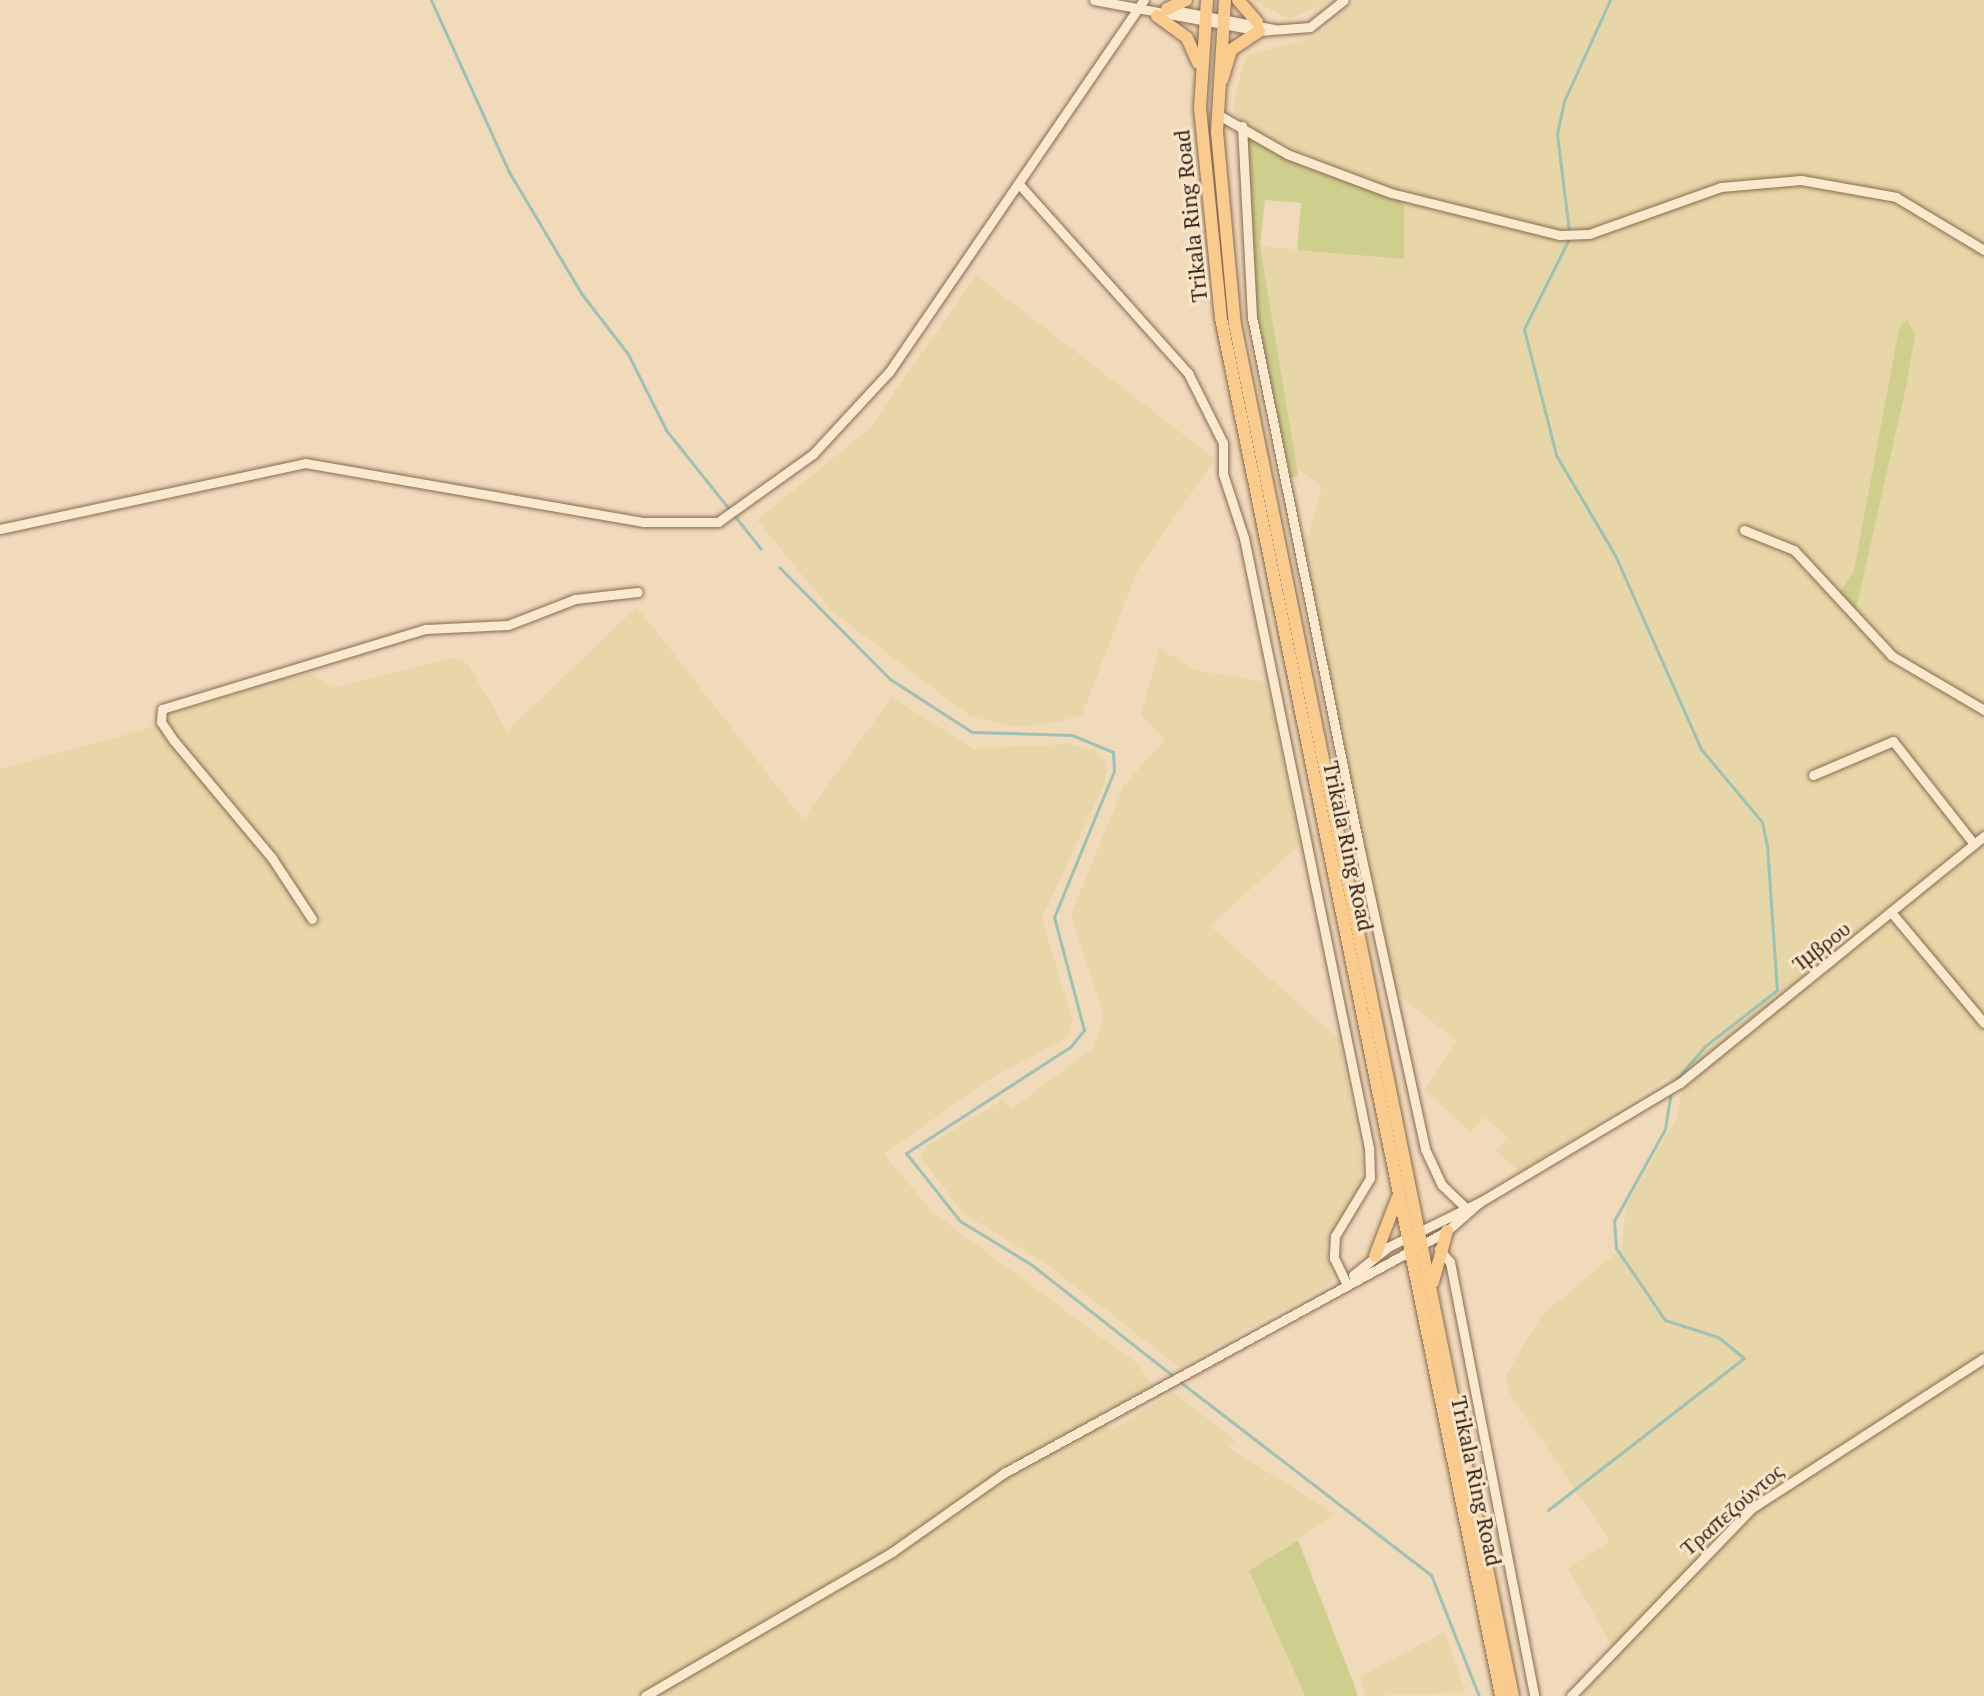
<!DOCTYPE html>
<html>
<head>
<meta charset="utf-8">
<style>
	body { margin:0 }
	#map { position:relative; width:1984px; height:1696px; overflow:hidden; background:#f1daba; font-family:"PT Serif",serif }
	div>[style] { position:absolute }
	[style*='--x'] { left:calc(var(--x)*1px); top:calc(var(--y)*1px); width:calc(var(--w)*1px); rotate:calc(var(--a)*1deg) }
	.farmland>* { inset:0; background:#e7d6a7 }
	.green>* { inset:0; background:#cfcf8d }
	.stream>* { height:3px; margin:-1.5px; padding:0 1.5px; transform-origin:1.5px; border-radius:1.5px; background:#9fc1b3 }
	.roads { filter:drop-shadow(0 0 2px #886a53) drop-shadow(0 0 2px #886a53) }
	.minor>* { height:9px; margin:-4.5px; padding:0 4.5px; transform-origin:4.5px; border-radius:4.5px; background:#fbe9cd }
	.major>* { height:12px; margin:-6px; padding:0 6px; transform-origin:6px; border-radius:6px; background:#f9cb8d }
	span { translate:-50% -50%; white-space:nowrap; text-align:center; line-height:1.15; -webkit-text-stroke:6px #f8e5ca; paint-order:stroke }
	.street-label { font-size:22px; color:#362419 }
</style>
</head>
<body>
<div id="map">
	<div class="farmland">
		<i style="clip-path:polygon(1253px 0,1332px 0,1289px 19px)"></i>
		<i style="clip-path:polygon(1356px 0,1984px 0,1984px 1696px,1582px 1696px,1617px 1656px,1568px 1568px,1610px 1541px,1509px 1392px,1506px 1375px,1542px 1315px,1622px 1248px,1626px 1205px,1677px 1117px,1682px 1093px,1668px 1077px,1520px 1172px,1496px 1151px,1507px 1137px,1485px 1117px,1471px 1132px,1424px 1090px,1457px 1041px,1394px 991px,1302px 536px,1309px 535px,1322px 487px,1296px 468px,1260px 246px,1404px 259px,1404px 194px,1262px 136px,1235px 115px,1234px 100px,1246px 56px,1317px 36px)"></i>
		<i style="clip-path:polygon(976px 275px,1215px 459px,1137px 571px,1082px 715px,1062px 721px,1017px 727px,971px 717px,832px 611px,757px 520px,870px 428px)"></i>
		<i style="clip-path:polygon(637px 607px,803px 819px,892px 697px,973px 749px,1067px 744px,1096px 751px,1106px 762px,1105px 782px,1042px 918px,1072px 1020px,1070px 1036px,988px 1080px,884px 1154px,932px 1212px,1139px 1365px,1153px 1386px,1101px 1414px,1111px 1431px,1173px 1392px,1235px 1440px,1229px 1448px,1335px 1514px,1249px 1572px,1305px 1696px,0 1696px,0 769px,147px 729px,178px 711px,276px 680px,311px 674px,333px 688px,452px 658px,468px 664px,507px 731px)"></i>
		<i style="clip-path:polygon(1159px 648px,1195px 670px,1266px 682px,1300px 844px,1210px 926px,1339px 1039px,1362px 1162px,1361px 1187px,1326px 1246px,1332px 1282px,1179px 1367px,1048px 1265px,964px 1214px,921px 1158px,927px 1146px,1003px 1100px,1011px 1109px,1094px 1048px,1104px 1018px,1071px 914px,1124px 785px,1165px 740px,1141px 715px)"></i>
		<i style="clip-path:polygon(1444px 1632px,1466px 1692px,1366px 1696px,1359px 1677px)"></i>
	</div>
	<div class="green">
		<i style="clip-path:polygon(1246px 133px,1302px 166px,1404px 202px,1404px 259px,1297px 250px,1301px 203px,1265px 200px,1260px 246px,1298px 475px,1291px 478px,1252px 296px)"></i>
		<i style="clip-path:polygon(1907px 320px,1915px 335px,1906px 387px,1854px 618px,1836px 598px,1854px 570px,1899px 329px)"></i>
		<i style="clip-path:polygon(1298px 1540px,1353px 1682px,1358px 1696px,1305px 1696px,1249px 1571px)"></i>
	</div>
	<div class="stream">
		<i style="--x:431;--y:0;--w:189;--a:65.6"></i>
		<i style="--x:509;--y:172;--w:141;--a:59.2"></i>
		<i style="--x:581;--y:293;--w:77;--a:52.4"></i>
		<i style="--x:628;--y:354;--w:85;--a:63.4"></i>
		<i style="--x:666;--y:430;--w:152;--a:51.4"></i>
		<i style="--x:1569;--y:231;--w:98;--a:-97.1"></i>
		<i style="--x:1557;--y:134;--w:34;--a:-78"></i>
		<i style="--x:1564;--y:101;--w:111;--a:-65.5"></i>
		<i style="--x:1569;--y:239;--w:101;--a:116.6"></i>
		<i style="--x:1524;--y:329;--w:130;--a:75.7"></i>
		<i style="--x:1556;--y:455;--w:116;--a:59.5"></i>
		<i style="--x:1615;--y:555;--w:212;--a:66.1"></i>
		<i style="--x:1701;--y:749;--w:95;--a:50.1"></i>
		<i style="--x:1762;--y:822;--w:24;--a:78"></i>
		<i style="--x:1767;--y:845;--w:145;--a:86.1"></i>
		<i style="--x:1777;--y:990;--w:91;--a:142.1"></i>
		<i style="--x:1705;--y:1046;--w:52;--a:130.4"></i>
		<i style="--x:779;--y:567;--w:158;--a:45.3"></i>
		<i style="--x:890;--y:679;--w:98;--a:32.9"></i>
		<i style="--x:972;--y:732;--w:100;--a:1.7"></i>
		<i style="--x:1072;--y:735;--w:44;--a:22.5"></i>
		<i style="--x:1113;--y:752;--w:19;--a:87"></i>
		<i style="--x:1114;--y:771;--w:158;--a:112.3"></i>
		<i style="--x:1054;--y:917;--w:117;--a:75.1"></i>
		<i style="--x:1084;--y:1030;--w:22;--a:129"></i>
		<i style="--x:1070;--y:1047;--w:195;--a:147.1"></i>
		<i style="--x:906;--y:1153;--w:87;--a:51.5"></i>
		<i style="--x:960;--y:1221;--w:84;--a:31.4"></i>
		<i style="--x:1032;--y:1265;--w:179;--a:38.2"></i>
		<i style="--x:1179;--y:1381;--w:318;--a:37.6"></i>
		<i style="--x:1431;--y:1575;--w:130;--a:68.4"></i>
		<i style="--x:1548;--y:1510;--w:248;--a:-37.8"></i>
		<i style="--x:1744;--y:1358;--w:33;--a:-141"></i>
		<i style="--x:1718;--y:1337;--w:56;--a:-162.2"></i>
		<i style="--x:1665;--y:1320;--w:87;--a:-124.2"></i>
		<i style="--x:1616;--y:1248;--w:27;--a:-94"></i>
		<i style="--x:1614;--y:1221;--w:105;--a:-61"></i>
		<i style="--x:1665;--y:1129;--w:36;--a:-81"></i>
	</div>
	<div class="roads">
		<div class="minor">
			<i style="--x:1094;--y:0;--w:168;--a:10.6"></i>
			<i style="--x:1259;--y:31;--w:51;--a:-4.5"></i>
			<i style="--x:1310;--y:27;--w:43;--a:-38.5"></i>
			<i style="--x:1168;--y:9;--w:109;--a:10.6"></i>
			<i style="--x:1217;--y:114;--w:81;--a:29.7"></i>
			<i style="--x:1287;--y:154;--w:111;--a:20.6"></i>
			<i style="--x:1391;--y:193;--w:174;--a:14"></i>
			<i style="--x:1560;--y:235;--w:29;--a:-2"></i>
			<i style="--x:1589;--y:234;--w:140;--a:-19.6"></i>
			<i style="--x:1721;--y:187;--w:80;--a:-5"></i>
			<i style="--x:1801;--y:180;--w:97;--a:10.1"></i>
			<i style="--x:1896;--y:197;--w:103;--a:31.1"></i>
			<i style="--x:1242;--y:126;--w:191;--a:87"></i>
			<i style="--x:1252;--y:317;--w:535;--a:78.56"></i>
			<i style="--x:1358;--y:841;--w:315;--a:77.7"></i>
			<i style="--x:1425;--y:1149;--w:40;--a:65"></i>
			<i style="--x:1442;--y:1185;--w:32;--a:44"></i>
			<i style="--x:1019;--y:184;--w:254;--a:48.2"></i>
			<i style="--x:1188;--y:373;--w:78;--a:63.4"></i>
			<i style="--x:1223;--y:443;--w:31;--a:90"></i>
			<i style="--x:1223;--y:474;--w:67;--a:71.8"></i>
			<i style="--x:1244;--y:538;--w:623;--a:78.42"></i>
			<i style="--x:1369;--y:1148;--w:30;--a:88"></i>
			<i style="--x:1370;--y:1178;--w:68;--a:121.1"></i>
			<i style="--x:1335;--y:1236;--w:22;--a:93"></i>
			<i style="--x:1334;--y:1258;--w:25;--a:64"></i>
			<i style="--x:0;--y:529;--w:312;--a:-12.2"></i>
			<i style="--x:305;--y:463;--w:344;--a:9.9"></i>
			<i style="--x:644;--y:522;--w:74;--a:0"></i>
			<i style="--x:718;--y:522;--w:117;--a:-35.6"></i>
			<i style="--x:813;--y:454;--w:112;--a:-47.2"></i>
			<i style="--x:889;--y:372;--w:451;--a:-55.6"></i>
			<i style="--x:1744;--y:530;--w:54;--a:21.8"></i>
			<i style="--x:1794;--y:550;--w:144;--a:47.2"></i>
			<i style="--x:1892;--y:656;--w:107;--a:30.4"></i>
			<i style="--x:1813;--y:775;--w:87;--a:-23"></i>
			<i style="--x:1893;--y:741;--w:131;--a:51.8"></i>
			<i style="--x:1891;--y:912;--w:145;--a:50"></i>
			<i style="--x:312;--y:919;--w:73;--a:-123.3"></i>
			<i style="--x:272;--y:858;--w:153;--a:-129.9"></i>
			<i style="--x:174;--y:741;--w:23;--a:-124"></i>
			<i style="--x:161;--y:722;--w:13;--a:-86"></i>
			<i style="--x:162;--y:709;--w:276;--a:-16.9"></i>
			<i style="--x:426;--y:629;--w:82;--a:-2.8"></i>
			<i style="--x:508;--y:625;--w:72;--a:-21.2"></i>
			<i style="--x:575;--y:599;--w:63;--a:-6.3"></i>
			<i style="--x:1439;--y:1249;--w:17;--a:50"></i>
			<i style="--x:1450;--y:1262;--w:442;--a:79"></i>
			<i style="--x:1353;--y:1275;--w:45;--a:-38.7"></i>
			<i style="--x:1388;--y:1247;--w:102;--a:-26.1"></i>
			<i style="--x:1480;--y:1202;--w:233;--a:-30.8"></i>
			<i style="--x:1680;--y:1083;--w:392;--a:-39.1"></i>
			<i style="--x:645;--y:1696;--w:286;--a:-30.2"></i>
			<i style="--x:892;--y:1552;--w:137;--a:-35.2"></i>
			<i style="--x:1004;--y:1473;--w:505;--a:-28.65"></i>
			<i style="--x:1447;--y:1231;--w:44;--a:-41.3"></i>
			<i style="--x:1571;--y:1696;--w:261;--a:-46.1"></i>
			<i style="--x:1752;--y:1508;--w:276;--a:-32.9"></i>
		</div>
		<div class="major">
			<i style="--x:1207;--y:0;--w:108;--a:93.7"></i>
			<i style="--x:1200;--y:108;--w:211;--a:84.3"></i>
			<i style="--x:1221;--y:318;--w:1406;--a:78.51"></i>
			<i style="--x:1225;--y:0;--w:132;--a:93.5"></i>
			<i style="--x:1217;--y:132;--w:194;--a:84.7"></i>
			<i style="--x:1235;--y:325;--w:1399;--a:78.54"></i>
			<i style="--x:1238;--y:0;--w:29;--a:49"></i>
			<i style="--x:1167;--y:9;--w:21;--a:-25"></i>
			<i style="--x:1157;--y:16;--w:37;--a:36"></i>
			<i style="--x:1187;--y:38;--w:27;--a:66"></i>
			<i style="--x:1222;--y:80;--w:31;--a:-73"></i>
			<i style="--x:1231;--y:50;--w:34;--a:-34"></i>
			<i style="--x:1375;--y:1256;--w:61;--a:-68.9"></i>
			<i style="--x:1433;--y:1282;--w:53;--a:-74.6"></i>
		</div>
	</div>
	<div class="street-label">
		<span style="left:1190px;top:216px;rotate:-96deg">Trikala Ring Road</span>
		<span style="left:1349px;top:846px;rotate:78deg">Trikala Ring Road</span>
		<span style="left:1821px;top:945px;rotate:-38deg">Ίμβρου</span>
		<span style="left:1477px;top:1481px;rotate:78deg">Trikala Ring Road</span>
		<span style="left:1731px;top:1509px;rotate:-41deg">Τραπεζούντος</span>
	</div>
</div>
</body>
</html>
